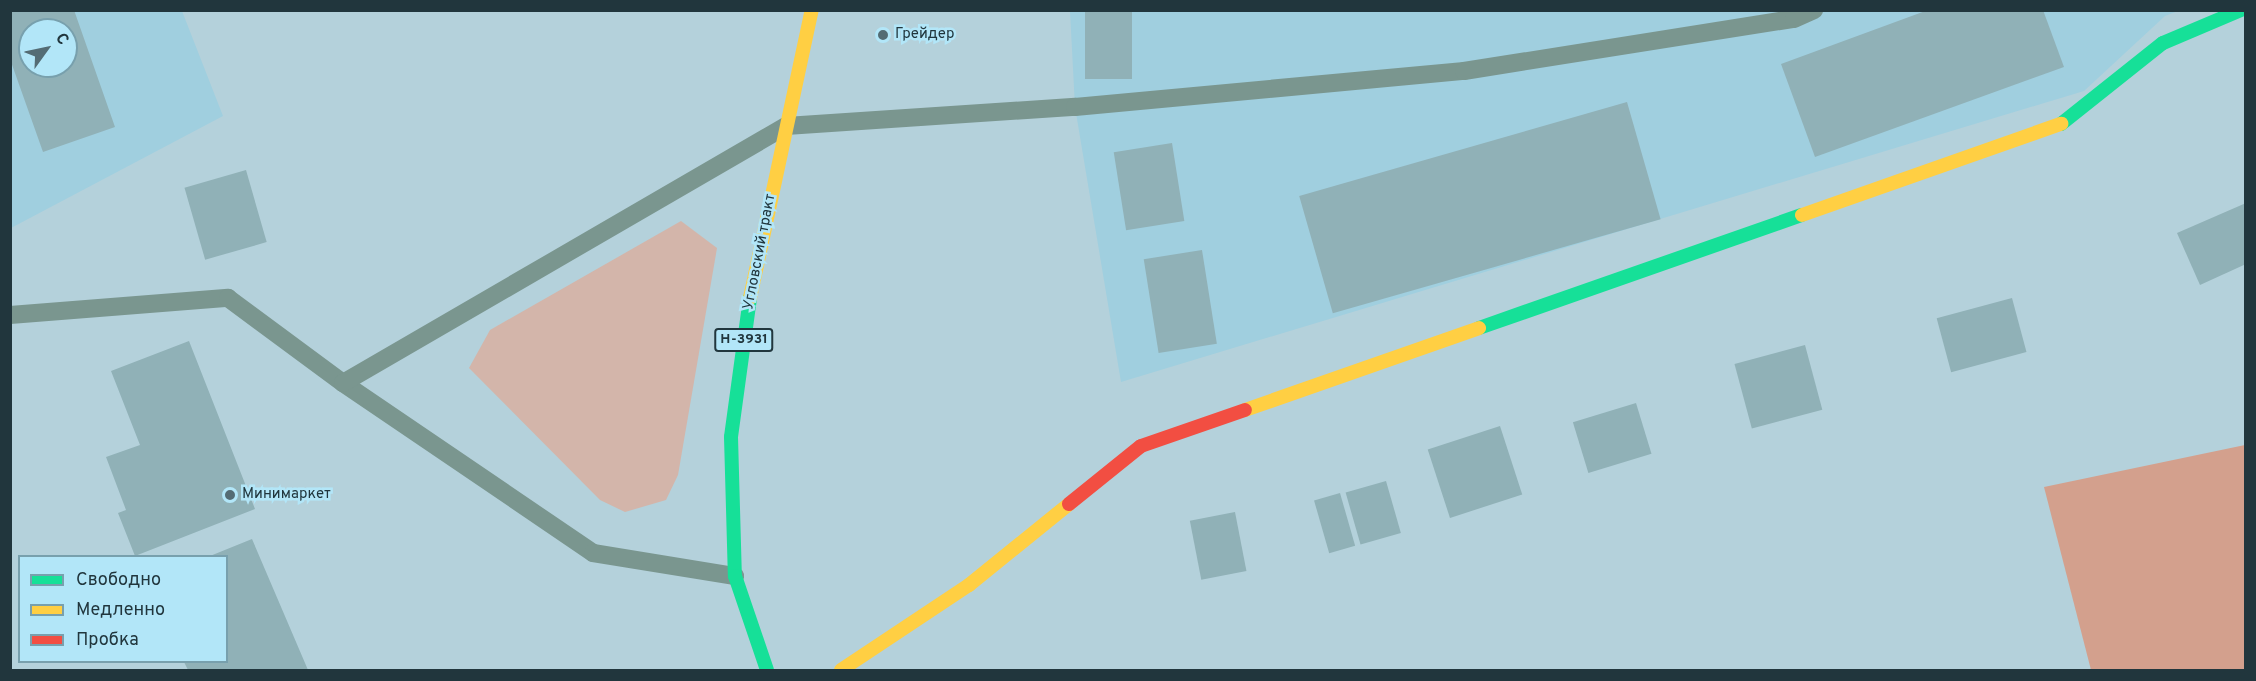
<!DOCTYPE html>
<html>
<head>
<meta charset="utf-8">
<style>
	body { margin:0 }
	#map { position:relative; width:2256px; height:681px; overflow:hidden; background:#b4d1db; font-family:Overpass,sans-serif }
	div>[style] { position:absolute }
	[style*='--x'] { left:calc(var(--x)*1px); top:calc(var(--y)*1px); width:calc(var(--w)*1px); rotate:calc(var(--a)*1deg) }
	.built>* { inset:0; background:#a0cfdf }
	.green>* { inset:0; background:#d3b5aa }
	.forest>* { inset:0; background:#d3a08d }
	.building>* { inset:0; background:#90b1b7; transform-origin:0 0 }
	.lane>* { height:18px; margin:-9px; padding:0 9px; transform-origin:9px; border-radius:9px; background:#7a968f }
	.fast>* { height:14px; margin:-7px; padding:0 7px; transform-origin:7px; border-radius:7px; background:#16e098 }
	.slow>* { height:14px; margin:-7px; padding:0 7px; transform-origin:7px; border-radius:7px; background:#ffcf43 }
	.jam>* { height:14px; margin:-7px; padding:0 7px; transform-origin:7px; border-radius:7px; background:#f24e42 }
	.dots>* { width:16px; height:16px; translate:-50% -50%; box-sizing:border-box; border:3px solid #b2e6f8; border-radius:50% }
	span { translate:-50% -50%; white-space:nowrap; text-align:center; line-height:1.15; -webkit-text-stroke:5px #b2e6f8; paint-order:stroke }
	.shield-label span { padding:2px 4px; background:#b2e6f8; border:2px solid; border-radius:4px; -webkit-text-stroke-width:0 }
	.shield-label { font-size:14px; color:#21363d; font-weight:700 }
	.poi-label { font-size:15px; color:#21363d }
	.left { translate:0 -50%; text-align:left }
	.street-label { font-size:15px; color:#21363d }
	.frame { position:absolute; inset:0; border:12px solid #21363d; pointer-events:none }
	.legend { position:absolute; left:18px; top:555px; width:210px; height:108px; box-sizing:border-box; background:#b2e6f8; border:2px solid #78a0ad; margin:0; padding:8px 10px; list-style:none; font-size:18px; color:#21363d }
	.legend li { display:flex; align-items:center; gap:12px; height:30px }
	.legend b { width:30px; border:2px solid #78a0ad }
	.north { position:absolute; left:18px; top:18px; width:60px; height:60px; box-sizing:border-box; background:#b2e6f8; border:2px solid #78a0ad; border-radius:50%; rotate:57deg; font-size:16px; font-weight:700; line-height:24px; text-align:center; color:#21363d }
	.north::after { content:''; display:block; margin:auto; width:21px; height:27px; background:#546c74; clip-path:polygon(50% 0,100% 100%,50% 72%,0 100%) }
</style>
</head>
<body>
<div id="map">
	<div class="built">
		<i style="clip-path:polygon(evenodd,11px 11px,182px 11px,223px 116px,11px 228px,11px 11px,30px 30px,66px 30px,66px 66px,30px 66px,30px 30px)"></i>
		<i style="clip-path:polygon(1070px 11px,2178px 11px,2165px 16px,2084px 91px,1121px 382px,1075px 107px)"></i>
	</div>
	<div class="green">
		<i style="clip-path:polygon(681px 221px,717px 248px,678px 475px,666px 500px,625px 512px,600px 500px,469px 368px,490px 330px)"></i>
	</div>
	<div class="forest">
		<i style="clip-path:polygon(2245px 445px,2245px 670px,2091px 670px,2044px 487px)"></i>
	</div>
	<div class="building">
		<i style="clip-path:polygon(evenodd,10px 10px,74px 10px,115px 127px,43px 152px,10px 59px,10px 10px,30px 30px,66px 30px,66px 66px,30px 66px,30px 30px)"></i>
		<i style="left:1085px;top:10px;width:47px;height:69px"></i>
		<i style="clip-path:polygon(1928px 10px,2043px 10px,2064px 67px,1815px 157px,1781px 64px)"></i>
		<i style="left:1627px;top:102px;width:122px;height:341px;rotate:74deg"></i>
		<i style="left:1172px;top:143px;width:79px;height:59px;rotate:81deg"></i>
		<i style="left:246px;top:170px;width:75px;height:64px;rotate:74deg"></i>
		<i style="clip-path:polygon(2246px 203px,2246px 264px,2200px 285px,2177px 233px)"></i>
		<i style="left:1202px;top:250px;width:95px;height:59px;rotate:81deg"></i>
		<i style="left:2012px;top:298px;width:56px;height:78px;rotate:75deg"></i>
		<i style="clip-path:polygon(189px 341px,255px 509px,135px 556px,118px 513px,126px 510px,106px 457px,140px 445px,111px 371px)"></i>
		<i style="left:1805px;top:345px;width:67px;height:73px;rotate:75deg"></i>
		<i style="left:1636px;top:403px;width:53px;height:66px;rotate:73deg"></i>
		<i style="left:1500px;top:426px;width:72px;height:76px;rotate:72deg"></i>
		<i style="left:1386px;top:481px;width:54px;height:42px;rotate:74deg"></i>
		<i style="left:1340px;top:493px;width:55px;height:27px;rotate:74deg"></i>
		<i style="left:1235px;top:512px;width:60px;height:46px;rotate:79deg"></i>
		<i style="clip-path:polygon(252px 539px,308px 670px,188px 670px,184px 662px,226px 662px,226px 556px,210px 556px)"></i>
	</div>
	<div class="lane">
		<i style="--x:10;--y:315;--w:219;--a:-4.5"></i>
		<i style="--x:228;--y:298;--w:143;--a:36.5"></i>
		<i style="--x:343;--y:383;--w:302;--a:34.2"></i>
		<i style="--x:593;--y:553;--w:144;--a:9.2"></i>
		<i style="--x:343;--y:383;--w:512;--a:-30.12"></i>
		<i style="--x:786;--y:126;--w:290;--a:-3.8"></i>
		<i style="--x:1075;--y:107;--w:391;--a:-5.3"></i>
		<i style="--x:1464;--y:71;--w:334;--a:-9"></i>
		<i style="--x:1794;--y:19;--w:22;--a:-24"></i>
	</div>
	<div class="fast">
		<i style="--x:2061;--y:124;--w:130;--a:-38.5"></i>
		<i style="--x:2163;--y:43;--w:85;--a:-22.9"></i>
		<i style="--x:750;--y:298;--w:140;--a:97.8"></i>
		<i style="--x:731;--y:437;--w:139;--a:88.4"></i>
		<i style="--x:735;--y:576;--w:99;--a:71.2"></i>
		<i style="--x:1479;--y:328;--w:342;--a:-19.3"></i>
	</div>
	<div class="slow">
		<i style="--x:1802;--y:215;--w:275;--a:-19.4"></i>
		<i style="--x:750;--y:298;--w:295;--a:-77.9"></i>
		<i style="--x:1245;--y:410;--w:248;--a:-19.3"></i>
		<i style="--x:841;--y:670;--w:154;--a:-33.6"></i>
		<i style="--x:969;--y:585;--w:129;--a:-39"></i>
	</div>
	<div class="jam">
		<i style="--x:1069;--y:504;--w:92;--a:-38.9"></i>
		<i style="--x:1141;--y:446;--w:110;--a:-19.1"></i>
	</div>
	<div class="dots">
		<i style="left:883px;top:35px;background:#546c74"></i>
		<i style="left:230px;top:495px;background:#546c74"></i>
	</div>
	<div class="shield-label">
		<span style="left:744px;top:340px">Н-3931</span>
	</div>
	<div class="poi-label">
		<span class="left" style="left:895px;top:35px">Грейдер</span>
		<span class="left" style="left:242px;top:495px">Минимаркет</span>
	</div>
	<div class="street-label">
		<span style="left:760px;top:252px;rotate:-79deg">Угловский тракт</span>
	</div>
	<div class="frame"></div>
	<ul class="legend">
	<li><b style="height:8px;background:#16e098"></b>Свободно</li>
	<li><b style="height:8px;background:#ffcf43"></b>Медленно</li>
	<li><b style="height:8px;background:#f24e42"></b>Пробка</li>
	</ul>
	<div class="north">С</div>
</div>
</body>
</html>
